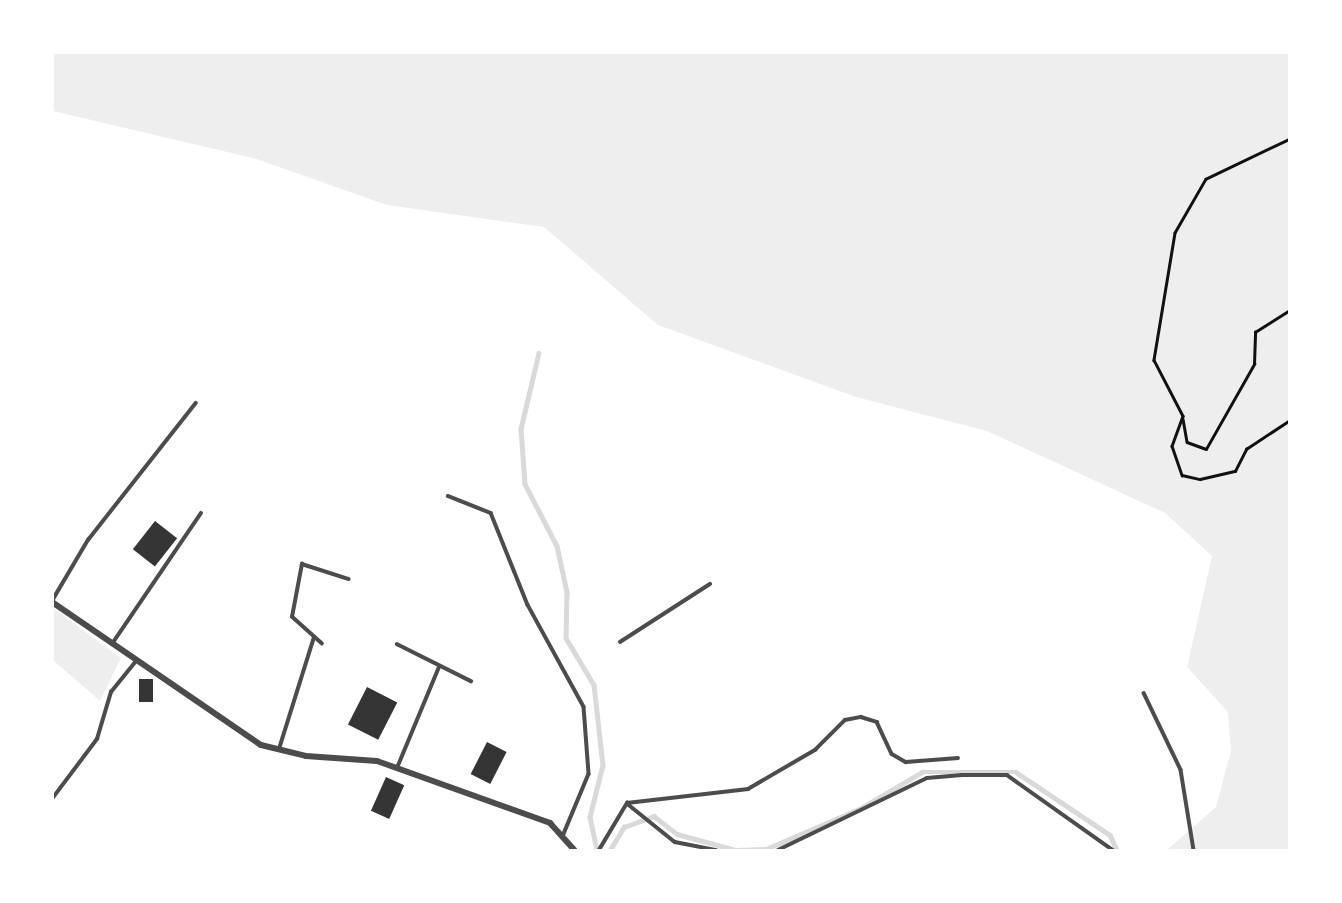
<!DOCTYPE html>
<html>
<head>
<meta charset="utf-8">
<style>
	body { margin:0 }
	#map { position:relative; width:1342px; height:903px; overflow:hidden; background:#fff; font-family:Cabin,sans-serif }
	div>[style] { position:absolute }
	[style*='--x'] { left:calc(var(--x)*1px); top:calc(var(--y)*1px); width:calc(var(--w)*1px); rotate:calc(var(--a)*1deg) }
	.green>* { inset:0; background:#eee }
	.stream>* { height:4.5px; margin:-2.25px; padding:0 2.25px; transform-origin:2.25px; border-radius:2.25px; background:#d9d9d9 }
	.building>* { inset:0; background:#353535; transform-origin:0 0 }
	.path>* { height:2.5px; margin:-1.25px; padding:0 1.25px; transform-origin:1.25px; border-radius:1.25px; background:#111 }
	.service>* { height:3.5px; margin:-1.75px; padding:0 1.75px; transform-origin:1.75px; border-radius:1.75px; background:#4c4c4c }
	.minor>* { height:6px; margin:-3px; padding:0 3px; transform-origin:3px; border-radius:3px; background:#4c4c4c }
	span { translate:-50% -50%; white-space:nowrap; text-align:center; line-height:1.15; -webkit-text-stroke:7px #fff; paint-order:stroke }
	.frame { position:absolute; inset:0; border:54px solid #fff; pointer-events:none }
</style>
</head>
<body>
<div id="map">
	<div class="green">
		<i style="clip-path:polygon(52px 53px,1289px 53px,1289px 850px,1167px 850px,1216px 807px,1231px 751px,1228px 712px,1187px 667px,1212px 556px,1165px 513px,987px 431px,856px 397px,658px 325px,544px 227px,387px 205px,253px 158px,53px 111px)"></i>
		<i style="clip-path:polygon(53px 608px,121px 658px,100px 701px,53px 660px)"></i>
	</div>
	<div class="stream">
		<i style="--x:539;--y:353;--w:78;--a:103.3"></i>
		<i style="--x:521;--y:429;--w:55;--a:85.8"></i>
		<i style="--x:525;--y:484;--w:70;--a:62.7"></i>
		<i style="--x:557;--y:546;--w:47;--a:77.7"></i>
		<i style="--x:567;--y:592;--w:46;--a:91.2"></i>
		<i style="--x:566;--y:638;--w:55;--a:59.2"></i>
		<i style="--x:594;--y:685;--w:81;--a:83.6"></i>
		<i style="--x:603;--y:765;--w:54;--a:104"></i>
		<i style="--x:590;--y:817;--w:34;--a:78"></i>
		<i style="--x:610;--y:850;--w:27;--a:-59"></i>
		<i style="--x:624;--y:827;--w:32;--a:-20"></i>
		<i style="--x:654;--y:816;--w:29;--a:38"></i>
		<i style="--x:677;--y:834;--w:61;--a:15.2"></i>
		<i style="--x:737;--y:850;--w:29;--a:-2"></i>
		<i style="--x:766;--y:849;--w:103;--a:-23.3"></i>
		<i style="--x:861;--y:808;--w:71;--a:-30.5"></i>
		<i style="--x:922;--y:772;--w:94;--a:0"></i>
		<i style="--x:1016;--y:772;--w:113;--a:33.8"></i>
		<i style="--x:1110;--y:835;--w:17;--a:65"></i>
	</div>
	<div class="building">
		<i style="left:155px;top:521px;width:28px;height:36px;rotate:38deg"></i>
		<i style="left:139px;top:679px;width:14px;height:23px"></i>
		<i style="left:367px;top:687px;width:34px;height:42px;rotate:27deg"></i>
		<i style="left:487px;top:742px;width:22px;height:36px;rotate:27deg"></i>
		<i style="left:386px;top:777px;width:20px;height:37px;rotate:24deg"></i>
	</div>
	<div class="path">
		<i style="--x:1290;--y:139;--w:93;--a:154.5"></i>
		<i style="--x:1206;--y:179;--w:62;--a:119.9"></i>
		<i style="--x:1175;--y:233;--w:129;--a:99.4"></i>
		<i style="--x:1154;--y:360;--w:63;--a:62.6"></i>
		<i style="--x:1183;--y:416;--w:32;--a:110"></i>
		<i style="--x:1172;--y:446;--w:31;--a:71"></i>
		<i style="--x:1182;--y:475;--w:18;--a:13"></i>
		<i style="--x:1200;--y:479;--w:36;--a:-13"></i>
		<i style="--x:1235;--y:471;--w:25;--a:-63"></i>
		<i style="--x:1246;--y:449;--w:53;--a:-33.4"></i>
		<i style="--x:1183;--y:419;--w:23;--a:80"></i>
		<i style="--x:1187;--y:442;--w:20;--a:20"></i>
		<i style="--x:1206;--y:449;--w:98;--a:-60.5"></i>
		<i style="--x:1254;--y:364;--w:32;--a:-88"></i>
		<i style="--x:1255;--y:332;--w:41;--a:-32.2"></i>
	</div>
	<div class="service">
		<i style="--x:448;--y:496;--w:46;--a:21.6"></i>
		<i style="--x:491;--y:513;--w:99;--a:68.1"></i>
		<i style="--x:528;--y:605;--w:116;--a:61.2"></i>
		<i style="--x:584;--y:707;--w:67;--a:85.7"></i>
		<i style="--x:589;--y:774;--w:65;--a:112.6"></i>
		<i style="--x:52;--y:601;--w:71;--a:-59.5"></i>
		<i style="--x:88;--y:540;--w:174;--a:-51.8"></i>
		<i style="--x:620;--y:642;--w:107;--a:-32.8"></i>
		<i style="--x:112;--y:644;--w:158;--a:-55.8"></i>
		<i style="--x:322;--y:644;--w:40;--a:-138"></i>
		<i style="--x:292;--y:617;--w:54;--a:-79.3"></i>
		<i style="--x:302;--y:564;--w:49;--a:17.7"></i>
		<i style="--x:397;--y:644;--w:83;--a:26.6"></i>
		<i style="--x:1144;--y:693;--w:85;--a:64.3"></i>
		<i style="--x:1181;--y:770;--w:81;--a:80.8"></i>
		<i style="--x:279;--y:749;--w:117;--a:-72.6"></i>
		<i style="--x:397;--y:768;--w:109;--a:-67.4"></i>
		<i style="--x:52;--y:799;--w:75;--a:-53.1"></i>
		<i style="--x:97;--y:739;--w:49;--a:-73.4"></i>
		<i style="--x:111;--y:692;--w:40;--a:-51"></i>
		<i style="--x:627;--y:803;--w:122;--a:-6.6"></i>
		<i style="--x:748;--y:789;--w:78;--a:-30.2"></i>
		<i style="--x:815;--y:750;--w:42;--a:-45"></i>
		<i style="--x:845;--y:720;--w:16;--a:-11"></i>
		<i style="--x:861;--y:717;--w:17;--a:17"></i>
		<i style="--x:877;--y:722;--w:35;--a:65"></i>
		<i style="--x:892;--y:754;--w:16;--a:30"></i>
		<i style="--x:906;--y:762;--w:52;--a:-4.4"></i>
		<i style="--x:629;--y:805;--w:59;--a:38.8"></i>
		<i style="--x:675;--y:842;--w:42;--a:11"></i>
		<i style="--x:599;--y:850;--w:55;--a:-59.2"></i>
		<i style="--x:778;--y:850;--w:165;--a:-25.8"></i>
		<i style="--x:927;--y:778;--w:35;--a:-5"></i>
		<i style="--x:962;--y:775;--w:45;--a:0"></i>
		<i style="--x:1007;--y:775;--w:130;--a:35.3"></i>
	</div>
	<div class="minor">
		<i style="--x:52;--y:602;--w:253;--a:34.4"></i>
		<i style="--x:261;--y:745;--w:46;--a:13.7"></i>
		<i style="--x:306;--y:756;--w:71;--a:4"></i>
		<i style="--x:377;--y:761;--w:184;--a:19.7"></i>
		<i style="--x:550;--y:823;--w:36;--a:48"></i>
	</div>
	<div class="frame"></div>
</div>
</body>
</html>
